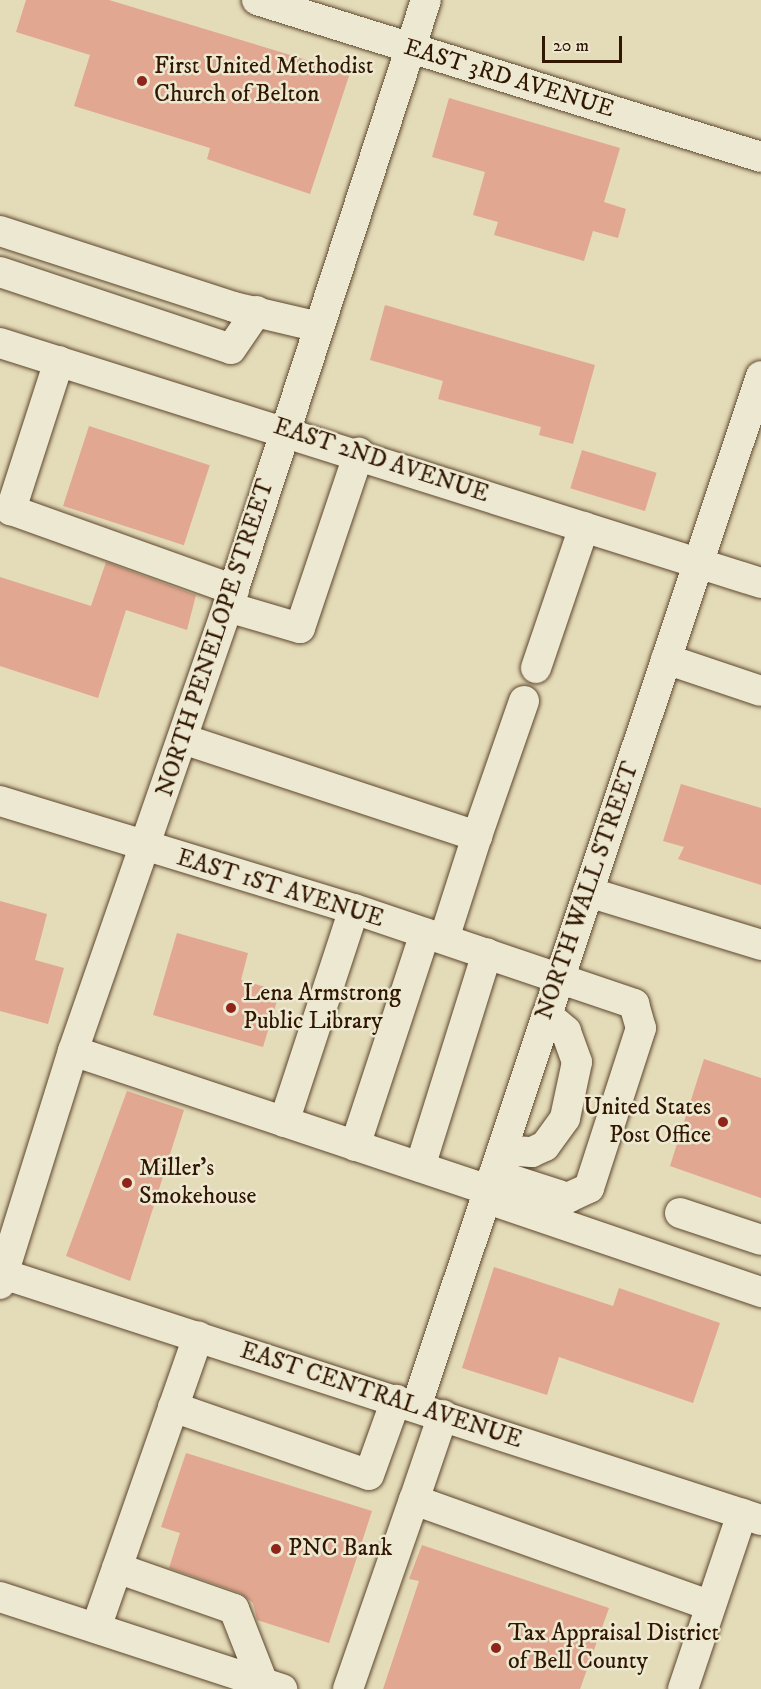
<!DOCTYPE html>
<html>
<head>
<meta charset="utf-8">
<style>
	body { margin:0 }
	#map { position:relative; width:761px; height:1689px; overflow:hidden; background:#e4dbb8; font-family:"IM FELL DW Pica",serif }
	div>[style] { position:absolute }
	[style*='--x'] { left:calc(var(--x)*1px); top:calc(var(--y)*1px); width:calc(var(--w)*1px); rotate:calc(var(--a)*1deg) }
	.building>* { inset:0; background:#e1a790; transform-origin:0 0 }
	.roads { filter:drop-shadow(0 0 2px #5e472e) drop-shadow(0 0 2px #5e472e) }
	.minor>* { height:30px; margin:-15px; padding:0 15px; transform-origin:15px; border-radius:15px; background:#ede8d1 }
	.dots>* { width:16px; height:16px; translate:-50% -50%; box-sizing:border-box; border:3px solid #ede8d1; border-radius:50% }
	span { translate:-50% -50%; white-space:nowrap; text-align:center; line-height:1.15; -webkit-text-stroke:5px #ede8d1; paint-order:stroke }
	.poi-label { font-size:24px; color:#311600 }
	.left { translate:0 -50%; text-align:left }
	.right { translate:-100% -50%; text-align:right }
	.street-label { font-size:24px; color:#311600 }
	.scale { position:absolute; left:542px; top:36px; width:80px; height:27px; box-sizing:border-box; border:3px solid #311600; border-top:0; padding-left:8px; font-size:18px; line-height:21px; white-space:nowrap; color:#311600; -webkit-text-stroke:4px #ede8d1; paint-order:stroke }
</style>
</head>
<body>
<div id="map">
	<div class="building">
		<i style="clip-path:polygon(26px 0,109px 0,350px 73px,310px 194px,207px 159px,210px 148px,74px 106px,90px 55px,16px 32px)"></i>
		<i style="clip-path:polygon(449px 98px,620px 148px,604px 202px,626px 209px,618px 238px,593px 231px,584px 261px,494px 235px,498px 222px,473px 215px,485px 172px,432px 157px)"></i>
		<i style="clip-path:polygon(385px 305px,595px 365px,573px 444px,539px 435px,541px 427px,438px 399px,443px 381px,370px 360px)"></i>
		<i style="left:89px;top:426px;width:127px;height:84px;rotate:18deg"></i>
		<i style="left:582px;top:450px;width:78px;height:40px;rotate:17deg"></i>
		<i style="clip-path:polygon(106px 562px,196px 595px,187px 630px,126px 610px,98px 698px,0 666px,0 577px,91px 606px)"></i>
		<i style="clip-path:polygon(681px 784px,761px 808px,761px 885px,678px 859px,684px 847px,663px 841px)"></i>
		<i style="clip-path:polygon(0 901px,47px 914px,35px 960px,64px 968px,48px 1024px,0 1011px)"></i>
		<i style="clip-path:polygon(177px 933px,248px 953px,241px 980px,280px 991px,263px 1047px,153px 1015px)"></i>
		<i style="clip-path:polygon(704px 1059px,761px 1078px,761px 1198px,670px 1166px)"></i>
		<i style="clip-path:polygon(127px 1091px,184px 1110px,130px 1281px,66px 1256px)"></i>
		<i style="clip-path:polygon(494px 1267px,613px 1306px,619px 1288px,720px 1323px,693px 1403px,559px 1357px,547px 1395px,462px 1368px)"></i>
		<i style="clip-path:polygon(186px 1453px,372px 1511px,329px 1643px,257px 1620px,253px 1603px,240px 1593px,169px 1568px,180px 1533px,161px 1527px)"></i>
		<i style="clip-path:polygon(422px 1545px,609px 1608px,580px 1689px,383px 1689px,419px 1581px,409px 1579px)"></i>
	</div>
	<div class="roads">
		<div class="minor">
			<i style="--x:257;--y:0;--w:528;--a:17.3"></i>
			<i style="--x:0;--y:231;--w:246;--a:18"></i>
			<i style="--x:234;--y:307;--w:87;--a:13.2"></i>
			<i style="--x:0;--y:272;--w:243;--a:18.4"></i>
			<i style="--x:231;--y:349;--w:46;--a:-55.6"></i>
			<i style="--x:0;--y:343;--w:798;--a:17.5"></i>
			<i style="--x:59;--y:361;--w:157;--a:107.9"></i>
			<i style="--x:11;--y:510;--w:237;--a:19.7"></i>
			<i style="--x:228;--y:607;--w:75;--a:16.3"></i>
			<i style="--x:300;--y:628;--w:185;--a:-71.4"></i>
			<i style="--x:666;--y:659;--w:100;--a:18.6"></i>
			<i style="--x:536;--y:668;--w:149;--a:-71.2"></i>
			<i style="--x:183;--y:739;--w:310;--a:18.3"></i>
			<i style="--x:477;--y:836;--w:108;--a:107.8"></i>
			<i style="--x:0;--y:801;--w:370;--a:17"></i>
			<i style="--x:354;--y:909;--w:296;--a:18.7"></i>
			<i style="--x:634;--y:1004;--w:25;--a:74"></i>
			<i style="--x:641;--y:1028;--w:168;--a:108"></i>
			<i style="--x:589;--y:1188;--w:23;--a:155"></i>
			<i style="--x:568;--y:1198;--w:78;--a:-162"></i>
			<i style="--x:477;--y:836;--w:143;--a:-70.8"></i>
			<i style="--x:588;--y:892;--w:181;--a:17"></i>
			<i style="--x:73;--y:1051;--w:438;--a:18.5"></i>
			<i style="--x:284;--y:1122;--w:224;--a:-71.8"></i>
			<i style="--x:355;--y:1146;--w:224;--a:-71.8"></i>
			<i style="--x:502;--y:1150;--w:30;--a:4"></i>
			<i style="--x:532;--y:1152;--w:14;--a:-25"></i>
			<i style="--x:545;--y:1146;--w:34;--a:-54"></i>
			<i style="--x:565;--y:1118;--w:57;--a:-77.9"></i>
			<i style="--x:577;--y:1062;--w:33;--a:-110"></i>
			<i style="--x:566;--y:1031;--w:25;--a:-140"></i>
			<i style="--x:420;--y:1167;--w:224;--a:-72.6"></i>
			<i style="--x:485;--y:1198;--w:292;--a:18.8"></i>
			<i style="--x:680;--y:1213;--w:85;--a:18.4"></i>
			<i style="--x:0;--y:1273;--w:800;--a:17.98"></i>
			<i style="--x:0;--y:1284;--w:244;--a:-72.6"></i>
			<i style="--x:73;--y:1051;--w:470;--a:-70.8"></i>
			<i style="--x:228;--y:607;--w:638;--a:-71.93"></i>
			<i style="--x:173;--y:1407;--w:207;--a:19.1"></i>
			<i style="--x:369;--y:1475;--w:80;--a:-70.2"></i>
			<i style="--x:416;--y:1407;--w:1087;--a:-71.5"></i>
			<i style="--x:443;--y:1415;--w:90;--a:108.8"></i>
			<i style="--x:414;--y:1500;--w:313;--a:19.6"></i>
			<i style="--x:117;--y:1568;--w:124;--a:19.3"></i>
			<i style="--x:234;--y:1609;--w:79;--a:68.6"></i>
			<i style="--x:0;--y:1597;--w:297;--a:18.1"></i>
			<i style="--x:96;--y:1628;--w:309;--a:-70.7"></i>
			<i style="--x:348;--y:1689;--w:200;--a:-70.8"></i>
			<i style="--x:683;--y:1689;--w:185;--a:-71.4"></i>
		</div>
	</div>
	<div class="dots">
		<i style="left:142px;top:81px;background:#8f2418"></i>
		<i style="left:231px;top:1008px;background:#8f2418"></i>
		<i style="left:723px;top:1122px;background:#8f2418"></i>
		<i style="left:127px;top:1183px;background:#8f2418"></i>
		<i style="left:276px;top:1549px;background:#8f2418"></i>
		<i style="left:496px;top:1648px;background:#8f2418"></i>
	</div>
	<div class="poi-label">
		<span class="left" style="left:154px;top:81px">First United Methodist<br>Church of Belton</span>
		<span class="left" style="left:243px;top:1008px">Lena Armstrong<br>Public Library</span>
		<span class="right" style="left:711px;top:1122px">United States<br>Post Office</span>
		<span class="left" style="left:139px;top:1183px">Miller's<br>Smokehouse</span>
		<span class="left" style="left:288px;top:1549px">PNC Bank</span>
		<span class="left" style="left:508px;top:1648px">Tax Appraisal District<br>of Bell County</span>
	</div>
	<div class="street-label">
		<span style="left:509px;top:79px;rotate:17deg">EAST 3RD AVENUE</span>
		<span style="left:381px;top:461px;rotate:18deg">EAST 2ND AVENUE</span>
		<span style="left:216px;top:638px;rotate:-72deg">NORTH PENELOPE STREET</span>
		<span style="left:280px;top:889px;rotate:17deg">EAST 1ST AVENUE</span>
		<span style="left:588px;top:891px;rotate:-71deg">NORTH WALL STREET</span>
		<span style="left:381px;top:1396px;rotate:18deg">EAST CENTRAL AVENUE</span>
	</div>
	<div class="scale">20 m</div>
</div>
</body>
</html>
